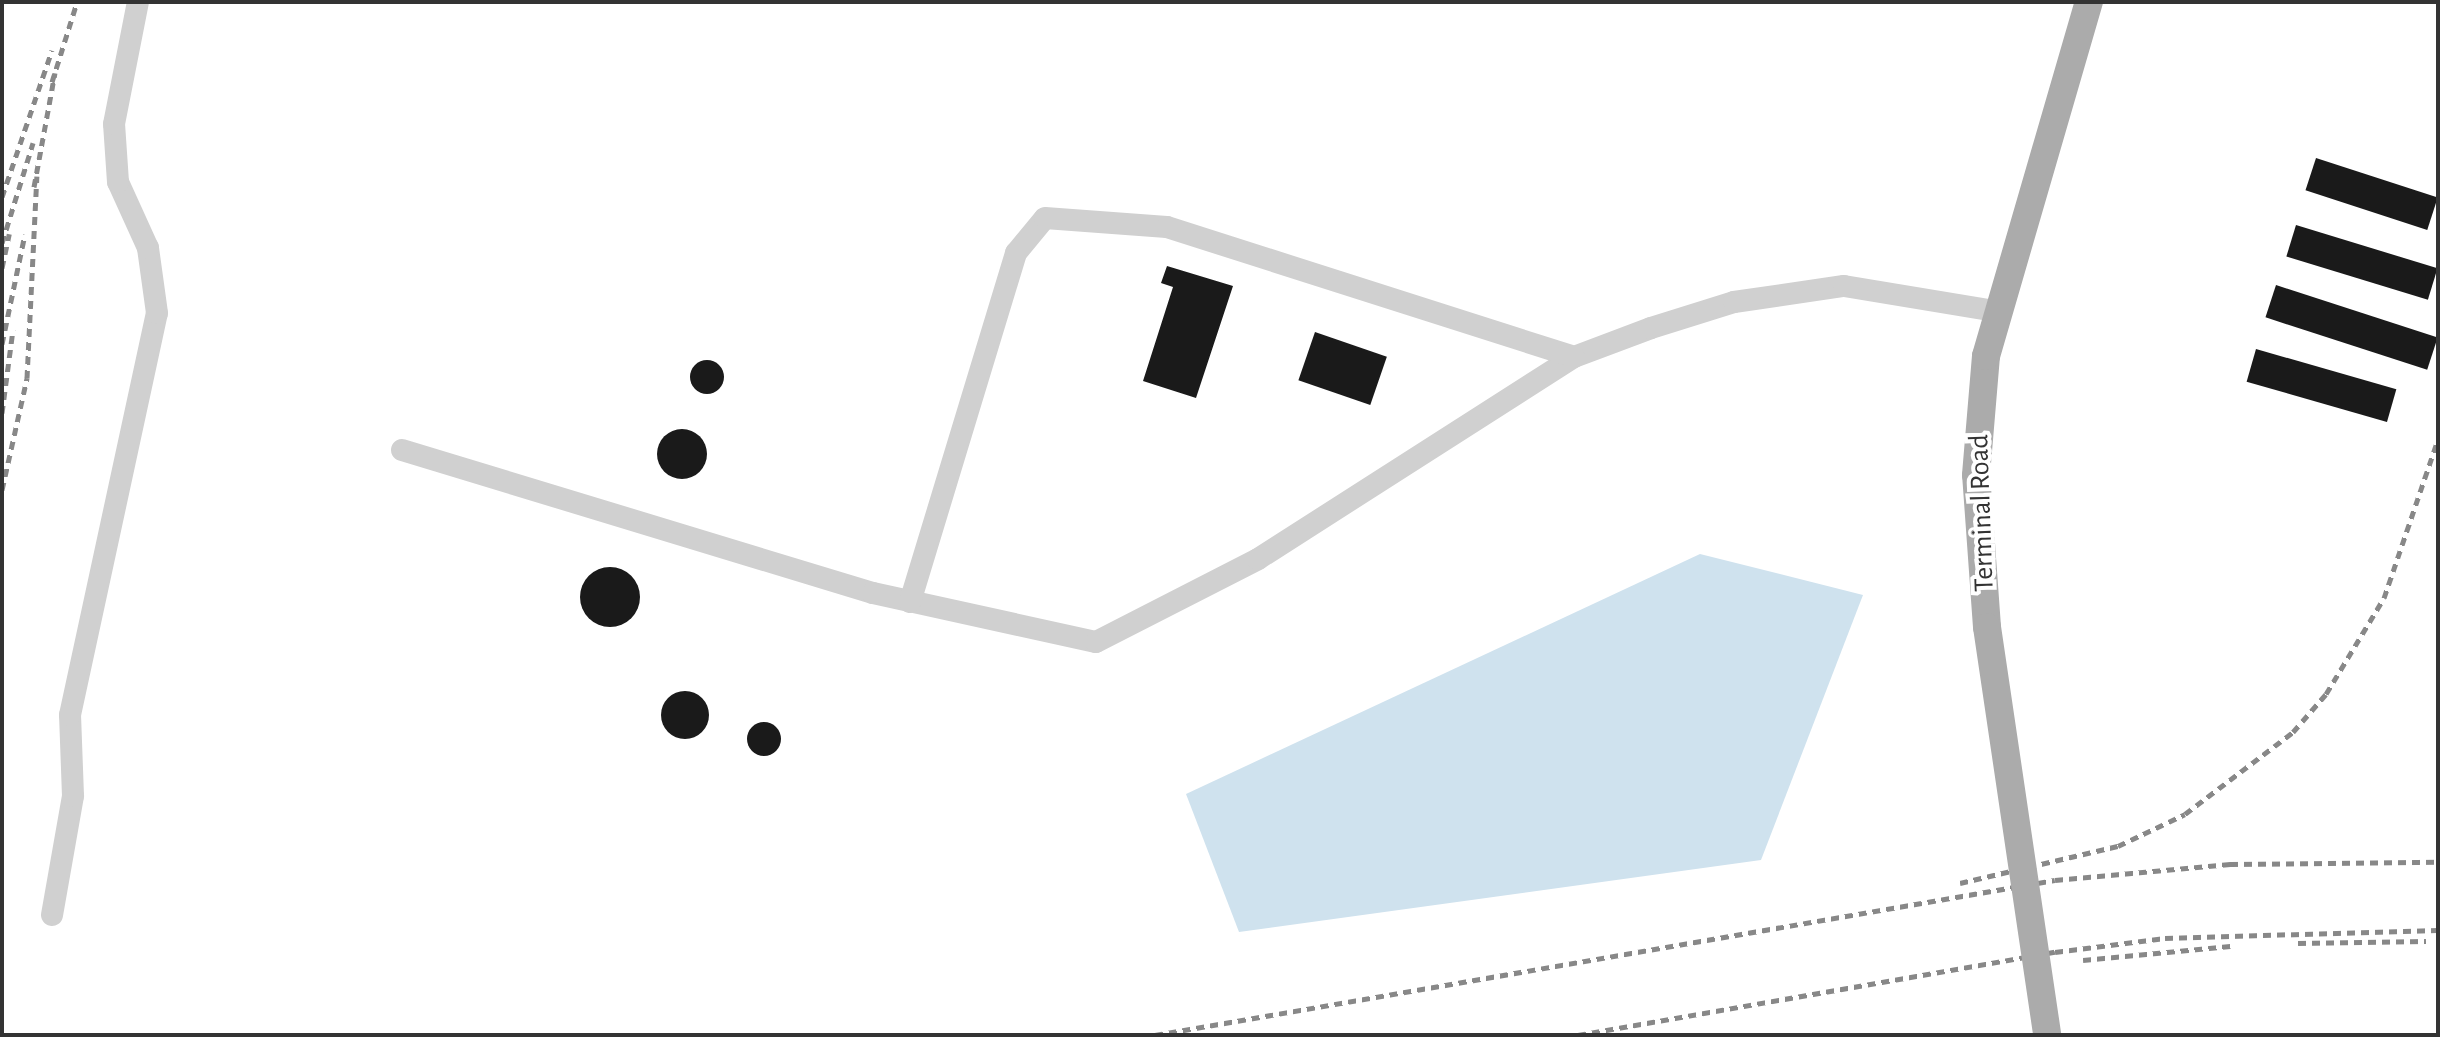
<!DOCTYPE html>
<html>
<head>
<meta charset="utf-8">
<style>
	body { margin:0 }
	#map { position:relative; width:2440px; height:1037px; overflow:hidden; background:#fff; font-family:"Alegreya Sans",sans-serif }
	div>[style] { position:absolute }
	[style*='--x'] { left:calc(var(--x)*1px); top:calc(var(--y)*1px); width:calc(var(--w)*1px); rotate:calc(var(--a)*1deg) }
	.water>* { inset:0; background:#cfe2ee }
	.building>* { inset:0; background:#1a1a1a; transform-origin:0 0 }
	.round { border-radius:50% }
	.minor>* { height:22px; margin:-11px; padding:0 11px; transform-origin:11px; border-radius:11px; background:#d0d0d0 }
	.major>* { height:28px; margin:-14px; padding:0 14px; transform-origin:14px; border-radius:14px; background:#ababab }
	.rail>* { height:5px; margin-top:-2.5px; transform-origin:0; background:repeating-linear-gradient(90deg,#888 0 8px,transparent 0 14px) }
	.major-bridge>* { height:28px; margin:-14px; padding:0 14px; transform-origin:14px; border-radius:14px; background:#ababab }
	span { translate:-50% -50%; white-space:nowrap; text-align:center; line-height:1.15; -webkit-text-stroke:8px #fff; paint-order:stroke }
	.street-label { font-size:28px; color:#333 }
	.frame { position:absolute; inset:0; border:4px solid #333; pointer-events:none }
</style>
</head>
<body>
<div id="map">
	<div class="water">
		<i style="clip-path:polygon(1700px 554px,1863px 595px,1761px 860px,1239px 932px,1186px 794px)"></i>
	</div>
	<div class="building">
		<i style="left:2316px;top:158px;width:128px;height:34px;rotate:18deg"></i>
		<i style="left:2296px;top:225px;width:148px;height:33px;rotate:17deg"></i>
		<i style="clip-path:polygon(1167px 266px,1233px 286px,1196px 398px,1143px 381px,1173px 287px,1161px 283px)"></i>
		<i style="left:2276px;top:285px;width:170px;height:34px;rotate:18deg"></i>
		<i style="left:1315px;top:332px;width:76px;height:51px;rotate:19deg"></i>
		<i style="left:2256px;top:349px;width:146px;height:34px;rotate:16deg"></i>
		<i class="round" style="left:690px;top:360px;width:34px;height:34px"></i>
		<i class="round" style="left:657px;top:429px;width:50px;height:50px"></i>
		<i class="round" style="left:580px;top:567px;width:60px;height:60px"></i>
		<i class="round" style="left:661px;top:691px;width:48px;height:48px"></i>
		<i class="round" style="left:747px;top:722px;width:34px;height:34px"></i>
	</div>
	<div class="minor">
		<i style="--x:402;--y:450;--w:492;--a:16.9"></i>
		<i style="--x:873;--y:593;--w:228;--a:12.4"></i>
		<i style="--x:1096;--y:642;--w:182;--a:-27.1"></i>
		<i style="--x:1258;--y:559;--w:375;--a:-32.6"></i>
		<i style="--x:1574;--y:357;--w:82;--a:-20.6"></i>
		<i style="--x:1651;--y:328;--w:87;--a:-17.4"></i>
		<i style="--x:1734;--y:302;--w:111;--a:-8.3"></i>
		<i style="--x:1844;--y:286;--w:153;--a:9.4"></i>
		<i style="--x:910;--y:602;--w:365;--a:-73.1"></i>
		<i style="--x:1016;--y:253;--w:45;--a:-50.4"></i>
		<i style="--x:1045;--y:218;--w:122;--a:4.2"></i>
		<i style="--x:1167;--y:227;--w:427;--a:17.7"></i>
		<i style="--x:52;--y:915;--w:121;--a:-80"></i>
		<i style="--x:73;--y:796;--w:81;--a:-92.1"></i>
		<i style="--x:70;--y:715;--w:411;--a:-77.8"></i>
		<i style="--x:157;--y:313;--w:66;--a:-97.9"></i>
		<i style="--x:148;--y:248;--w:72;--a:-114.4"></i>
		<i style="--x:118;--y:182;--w:58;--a:-93.9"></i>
		<i style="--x:114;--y:124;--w:124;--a:-78.9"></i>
	</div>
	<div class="major">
		<i style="--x:1987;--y:627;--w:152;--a:-94.1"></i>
		<i style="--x:1976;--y:475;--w:119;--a:-85.2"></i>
		<i style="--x:1986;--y:356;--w:369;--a:-73.8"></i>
	</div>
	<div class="rail">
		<i style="--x:52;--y:82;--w:84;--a:-72.6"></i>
		<i style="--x:34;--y:187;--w:116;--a:-79.6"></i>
		<i style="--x:2;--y:197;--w:155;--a:-71.2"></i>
		<i style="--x:2;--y:243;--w:105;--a:-72.8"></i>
		<i style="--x:2;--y:268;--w:35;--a:-78"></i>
		<i style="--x:2;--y:344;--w:112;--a:-78.2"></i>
		<i style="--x:2;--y:413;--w:84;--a:-82.5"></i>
		<i style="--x:2;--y:490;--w:115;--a:-77.4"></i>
		<i style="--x:27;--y:378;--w:202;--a:-87.2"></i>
		<i style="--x:1960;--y:883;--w:162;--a:-13.2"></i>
		<i style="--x:2118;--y:846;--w:74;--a:-25.5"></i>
		<i style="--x:2185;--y:814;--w:136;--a:-37.2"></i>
		<i style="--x:2293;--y:732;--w:50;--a:-49"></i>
		<i style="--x:2326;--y:694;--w:112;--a:-58.9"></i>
		<i style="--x:2384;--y:598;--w:165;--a:-71.2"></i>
		<i style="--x:2298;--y:943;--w:128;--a:-0.9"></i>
		<i style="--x:2083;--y:960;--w:148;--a:-5.4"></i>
		<i style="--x:1155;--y:1035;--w:913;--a:-9.77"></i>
		<i style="--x:2055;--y:880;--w:176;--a:-5.2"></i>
		<i style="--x:2230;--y:864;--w:208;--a:-0.6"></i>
		<i style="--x:1578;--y:1035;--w:484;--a:-9.9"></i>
		<i style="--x:2055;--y:952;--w:111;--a:-7.3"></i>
		<i style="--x:2165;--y:938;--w:273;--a:-1.7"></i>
	</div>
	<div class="major-bridge">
		<i style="--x:1987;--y:627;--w:412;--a:81.6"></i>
	</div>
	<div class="street-label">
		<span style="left:1982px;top:513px;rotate:-92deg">Terminal Road</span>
	</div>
	<div class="frame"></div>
</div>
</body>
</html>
